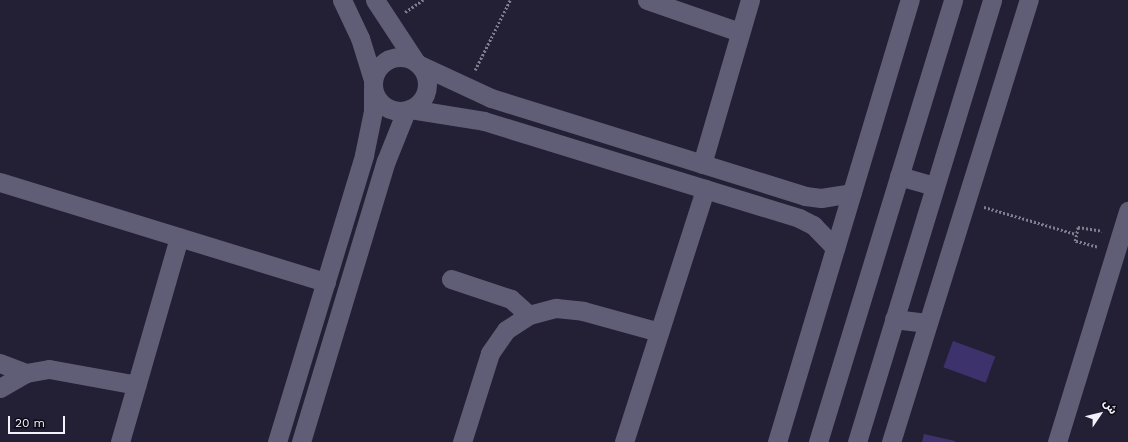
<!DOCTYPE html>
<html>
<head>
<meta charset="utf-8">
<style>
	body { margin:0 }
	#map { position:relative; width:1128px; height:442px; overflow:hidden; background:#232035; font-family:"Work Sans","Noto Sans Arabic",sans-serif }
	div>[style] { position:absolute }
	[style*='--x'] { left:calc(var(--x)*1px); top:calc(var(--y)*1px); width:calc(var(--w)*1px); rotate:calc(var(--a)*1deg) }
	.building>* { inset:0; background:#3d326b; transform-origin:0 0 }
	.path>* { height:2.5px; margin-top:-1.25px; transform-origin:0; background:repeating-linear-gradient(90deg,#7f7d8e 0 2px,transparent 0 4px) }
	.minor>* { height:19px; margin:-9.5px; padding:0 9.5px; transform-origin:9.5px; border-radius:9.5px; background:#605e77 }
	.minor>.ring { margin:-9.5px; padding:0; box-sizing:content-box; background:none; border:19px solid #605e77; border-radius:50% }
	span { translate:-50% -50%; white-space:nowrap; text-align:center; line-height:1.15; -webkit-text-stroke:4px #0c0b15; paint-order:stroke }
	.north { position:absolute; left:1080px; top:394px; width:40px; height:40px; -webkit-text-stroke:3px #0c0b15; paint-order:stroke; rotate:55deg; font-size:11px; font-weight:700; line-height:16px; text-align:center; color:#f2f1fd }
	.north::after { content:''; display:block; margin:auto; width:14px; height:18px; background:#f2f1fd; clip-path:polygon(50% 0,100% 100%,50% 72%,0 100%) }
	.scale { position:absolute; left:8px; top:416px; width:57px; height:18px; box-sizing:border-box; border:2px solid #f2f1fd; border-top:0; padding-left:5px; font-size:12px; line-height:14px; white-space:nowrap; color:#f2f1fd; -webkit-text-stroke:3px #0c0b15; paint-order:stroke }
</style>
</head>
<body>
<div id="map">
	<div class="building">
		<i style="left:953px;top:341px;width:45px;height:28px;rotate:20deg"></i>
		<i style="clip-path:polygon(924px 434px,955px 441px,955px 442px,922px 442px)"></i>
	</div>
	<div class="path">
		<i style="--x:405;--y:12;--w:22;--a:-34"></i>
		<i style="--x:475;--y:70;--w:78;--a:-63.4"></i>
		<i style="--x:984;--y:207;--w:96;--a:16.4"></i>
		<i style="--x:1097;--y:247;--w:23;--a:-165"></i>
		<i style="--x:1075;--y:241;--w:14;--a:-78"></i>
		<i style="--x:1078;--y:227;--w:24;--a:9"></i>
	</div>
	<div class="minor">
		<i style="--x:342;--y:0;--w:42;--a:64.7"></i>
		<i style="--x:360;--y:38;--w:44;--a:72.8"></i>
		<i style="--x:375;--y:0;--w:73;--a:56.7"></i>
		<i style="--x:647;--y:0;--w:98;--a:19"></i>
		<i class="ring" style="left:373px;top:57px;width:35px;height:35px"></i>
		<i style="--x:420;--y:65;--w:78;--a:24.9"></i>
		<i style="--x:491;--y:98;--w:329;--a:17.3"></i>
		<i style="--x:805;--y:196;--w:16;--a:7"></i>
		<i style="--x:821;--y:198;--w:31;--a:-9"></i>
		<i style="--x:410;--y:109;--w:75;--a:9.2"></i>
		<i style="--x:484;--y:121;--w:330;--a:17.1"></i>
		<i style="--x:799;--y:218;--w:16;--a:27"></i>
		<i style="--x:813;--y:225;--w:32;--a:46"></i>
		<i style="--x:702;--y:164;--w:171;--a:-73.7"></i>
		<i style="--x:899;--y:176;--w:37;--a:16"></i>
		<i style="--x:0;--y:182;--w:341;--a:17.1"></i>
		<i style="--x:451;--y:279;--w:63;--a:18.4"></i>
		<i style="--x:511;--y:299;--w:24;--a:42"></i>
		<i style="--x:894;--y:319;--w:33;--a:7"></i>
		<i style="--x:0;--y:363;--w:28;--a:21"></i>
		<i style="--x:0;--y:388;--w:30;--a:-30"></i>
		<i style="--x:26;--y:373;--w:23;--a:-10"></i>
		<i style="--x:49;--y:369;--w:89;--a:10.3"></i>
		<i style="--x:120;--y:442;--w:213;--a:-73.9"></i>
		<i style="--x:277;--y:442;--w:300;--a:-73.1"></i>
		<i style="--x:364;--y:155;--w:45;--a:-78.4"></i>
		<i style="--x:373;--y:111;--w:22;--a:-90"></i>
		<i style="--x:301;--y:442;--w:294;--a:-73.2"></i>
		<i style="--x:386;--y:161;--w:54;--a:-68.2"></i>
		<i style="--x:462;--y:442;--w:93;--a:-72.5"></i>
		<i style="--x:490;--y:353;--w:28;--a:-55"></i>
		<i style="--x:506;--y:330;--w:27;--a:-33"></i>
		<i style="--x:529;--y:315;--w:28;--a:-15"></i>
		<i style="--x:556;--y:308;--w:27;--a:6"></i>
		<i style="--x:583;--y:311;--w:79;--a:15.4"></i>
		<i style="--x:624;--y:442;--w:266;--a:-72.2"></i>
		<i style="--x:777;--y:442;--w:462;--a:-73.3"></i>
		<i style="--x:818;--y:442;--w:462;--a:-73"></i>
		<i style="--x:857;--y:442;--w:462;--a:-73"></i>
		<i style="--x:891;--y:442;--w:463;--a:-72.7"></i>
		<i style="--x:1057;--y:442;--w:242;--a:-72.9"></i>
	</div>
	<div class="north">ش</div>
	<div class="scale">20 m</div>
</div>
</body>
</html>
